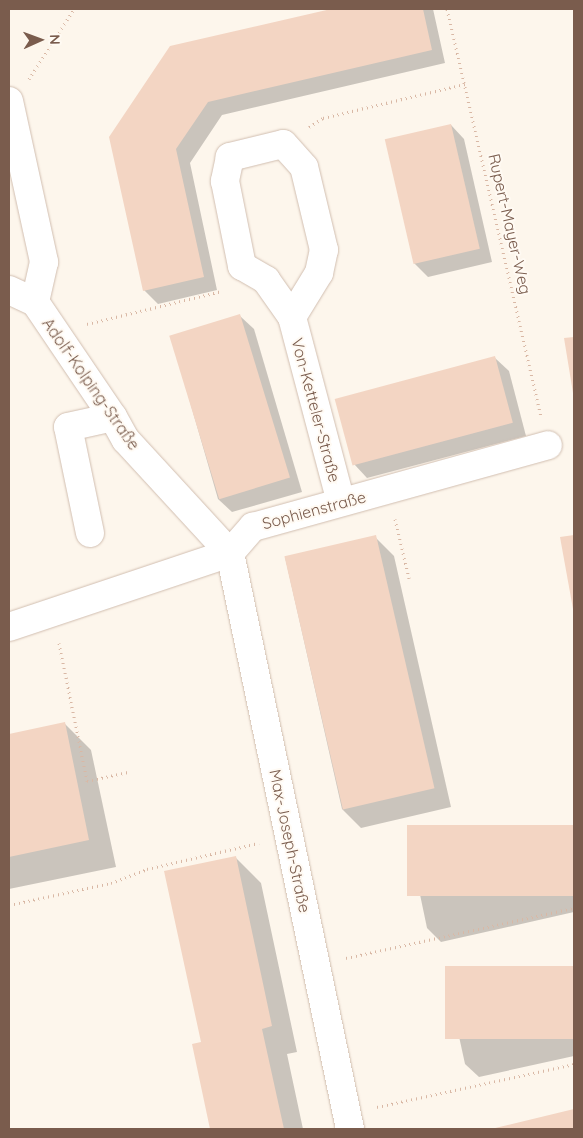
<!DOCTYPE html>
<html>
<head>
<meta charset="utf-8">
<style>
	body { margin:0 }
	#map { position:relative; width:583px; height:1138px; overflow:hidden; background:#fdf6ec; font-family:Quicksand,sans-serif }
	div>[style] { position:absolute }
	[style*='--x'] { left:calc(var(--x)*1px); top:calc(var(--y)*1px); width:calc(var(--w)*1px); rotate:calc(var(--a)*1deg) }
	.shadow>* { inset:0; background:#0003 }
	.building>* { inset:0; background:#f3d5c3; transform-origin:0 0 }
	.path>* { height:3px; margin-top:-1.5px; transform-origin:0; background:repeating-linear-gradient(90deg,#d9b8a5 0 1px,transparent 0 5px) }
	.roads { filter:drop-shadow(0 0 1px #d1beb0) drop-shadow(0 0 1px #d1beb0) }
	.minor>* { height:28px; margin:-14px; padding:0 14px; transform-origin:14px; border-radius:14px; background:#fff }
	span { translate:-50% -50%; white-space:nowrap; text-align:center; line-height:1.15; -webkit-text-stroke:4px #fffaf3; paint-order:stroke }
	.street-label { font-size:16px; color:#7a5c4d }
	.frame { position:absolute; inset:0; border:10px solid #7a5c4d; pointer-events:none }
	.north { position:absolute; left:15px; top:15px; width:50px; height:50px; -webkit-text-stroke:4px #fffaf3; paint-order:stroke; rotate:88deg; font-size:14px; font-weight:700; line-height:20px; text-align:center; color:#7a5c4d }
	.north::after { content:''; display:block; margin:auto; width:18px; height:22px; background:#7a5c4d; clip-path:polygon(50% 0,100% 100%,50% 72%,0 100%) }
</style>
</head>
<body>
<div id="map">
	<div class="shadow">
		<i style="clip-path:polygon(336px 9px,433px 9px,445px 63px,222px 115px,190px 163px,217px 290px,158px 304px,144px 290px,171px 47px)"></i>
		<i style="clip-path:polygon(451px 125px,464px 139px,492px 262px,428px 277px,414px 263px)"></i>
		<i style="clip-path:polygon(240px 316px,254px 329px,302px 492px,232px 512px,218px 499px,171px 336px)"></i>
		<i style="clip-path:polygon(574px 338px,574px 392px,566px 339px)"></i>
		<i style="clip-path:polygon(495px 358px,509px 371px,526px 436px,367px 478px,354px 464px)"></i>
		<i style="clip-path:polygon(574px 536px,574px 609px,561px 538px)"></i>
		<i style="clip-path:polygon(375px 537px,394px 556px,451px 807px,361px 828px,342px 809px,285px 557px)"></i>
		<i style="clip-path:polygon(64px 723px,91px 750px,116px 867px,9px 889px,9px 735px)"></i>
		<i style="clip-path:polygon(574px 826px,574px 912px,441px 942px,427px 928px,413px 861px)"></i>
		<i style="clip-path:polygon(235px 857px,261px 883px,297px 1052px,287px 1054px,303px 1129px,211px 1129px,193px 1045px,202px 1043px)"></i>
		<i style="clip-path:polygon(574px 967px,574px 1056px,479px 1077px,465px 1064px,450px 995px)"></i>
		<i style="clip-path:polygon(574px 1110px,574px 1129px,494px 1129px)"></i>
	</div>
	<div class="building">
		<i style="clip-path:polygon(331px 9px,423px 9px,432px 50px,208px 102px,176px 149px,204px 277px,143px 291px,109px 137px,170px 46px)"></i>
		<i style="left:451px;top:124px;width:128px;height:68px;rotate:77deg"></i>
		<i style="left:240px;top:314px;width:171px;height:74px;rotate:73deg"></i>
		<i style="clip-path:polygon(574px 337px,574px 393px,573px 393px,564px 338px)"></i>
		<i style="left:495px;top:356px;width:69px;height:166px;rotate:75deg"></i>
		<i style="left:376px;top:535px;width:260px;height:94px;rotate:77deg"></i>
		<i style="clip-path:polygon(574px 535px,574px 609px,573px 609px,560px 537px)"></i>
		<i style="clip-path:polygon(65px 722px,89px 840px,9px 857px,9px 734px)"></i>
		<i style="left:574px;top:825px;width:71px;height:167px;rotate:90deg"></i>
		<i style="clip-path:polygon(236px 856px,272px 1026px,262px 1029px,284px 1129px,210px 1129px,192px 1044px,201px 1042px,164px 871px)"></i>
		<i style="left:574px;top:966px;width:73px;height:129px;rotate:90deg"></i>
		<i style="clip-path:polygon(574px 1109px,574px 1129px,491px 1129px)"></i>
	</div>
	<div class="path">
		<i style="--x:447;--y:9;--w:417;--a:77"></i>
		<i style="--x:29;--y:79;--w:83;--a:-57.3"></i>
		<i style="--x:309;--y:127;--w:17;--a:-33"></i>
		<i style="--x:323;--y:118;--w:146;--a:-13.5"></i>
		<i style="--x:87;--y:324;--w:139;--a:-13.7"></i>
		<i style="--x:395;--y:519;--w:61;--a:76.7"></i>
		<i style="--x:59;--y:643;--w:141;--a:78.5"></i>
		<i style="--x:87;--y:781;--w:42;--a:-12.4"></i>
		<i style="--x:9;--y:905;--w:104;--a:-12.2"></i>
		<i style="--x:111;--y:883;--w:39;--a:-21"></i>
		<i style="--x:147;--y:869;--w:115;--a:-13.1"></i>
		<i style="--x:346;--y:958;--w:233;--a:-12.4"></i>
		<i style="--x:377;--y:1107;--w:202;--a:-12.3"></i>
	</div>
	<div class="roads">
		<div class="minor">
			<i style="--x:9;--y:101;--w:165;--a:77.7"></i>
			<i style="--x:44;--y:262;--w:41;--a:102.7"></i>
			<i style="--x:9;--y:290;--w:29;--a:25"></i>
			<i style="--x:35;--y:302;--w:139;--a:55.9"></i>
			<i style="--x:113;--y:417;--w:26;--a:61"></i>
			<i style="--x:126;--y:440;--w:154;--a:47.4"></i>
			<i style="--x:292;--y:317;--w:52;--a:-58.5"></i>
			<i style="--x:319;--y:273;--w:24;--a:-78"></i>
			<i style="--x:324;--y:250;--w:85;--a:-103.5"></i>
			<i style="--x:304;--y:167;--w:31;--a:-132"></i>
			<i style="--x:283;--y:144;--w:55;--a:166.2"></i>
			<i style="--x:230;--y:157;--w:25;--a:102"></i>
			<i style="--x:225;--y:181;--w:87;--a:78.7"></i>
			<i style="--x:242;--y:266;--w:28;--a:30"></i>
			<i style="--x:266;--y:280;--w:45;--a:54.9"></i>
			<i style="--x:292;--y:317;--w:191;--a:75.2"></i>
			<i style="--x:90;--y:533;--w:108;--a:-101.7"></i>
			<i style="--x:68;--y:427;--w:46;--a:-12.5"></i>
			<i style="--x:230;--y:553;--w:588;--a:78.23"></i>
			<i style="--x:9;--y:627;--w:233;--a:-18.5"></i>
			<i style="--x:230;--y:553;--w:35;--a:-49"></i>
			<i style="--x:253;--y:527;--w:306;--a:-15.5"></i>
		</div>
	</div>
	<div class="street-label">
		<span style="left:510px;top:224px;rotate:77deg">Rupert-Mayer-Weg</span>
		<span style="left:91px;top:384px;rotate:55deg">Adolf-Kolping-Straße</span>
		<span style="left:316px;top:410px;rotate:75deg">Von-Ketteler-Straße</span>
		<span style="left:314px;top:510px;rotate:-15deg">Sophienstraße</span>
		<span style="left:290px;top:841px;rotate:78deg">Max-Joseph-Straße</span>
	</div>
	<div class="frame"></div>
	<div class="north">N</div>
</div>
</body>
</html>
